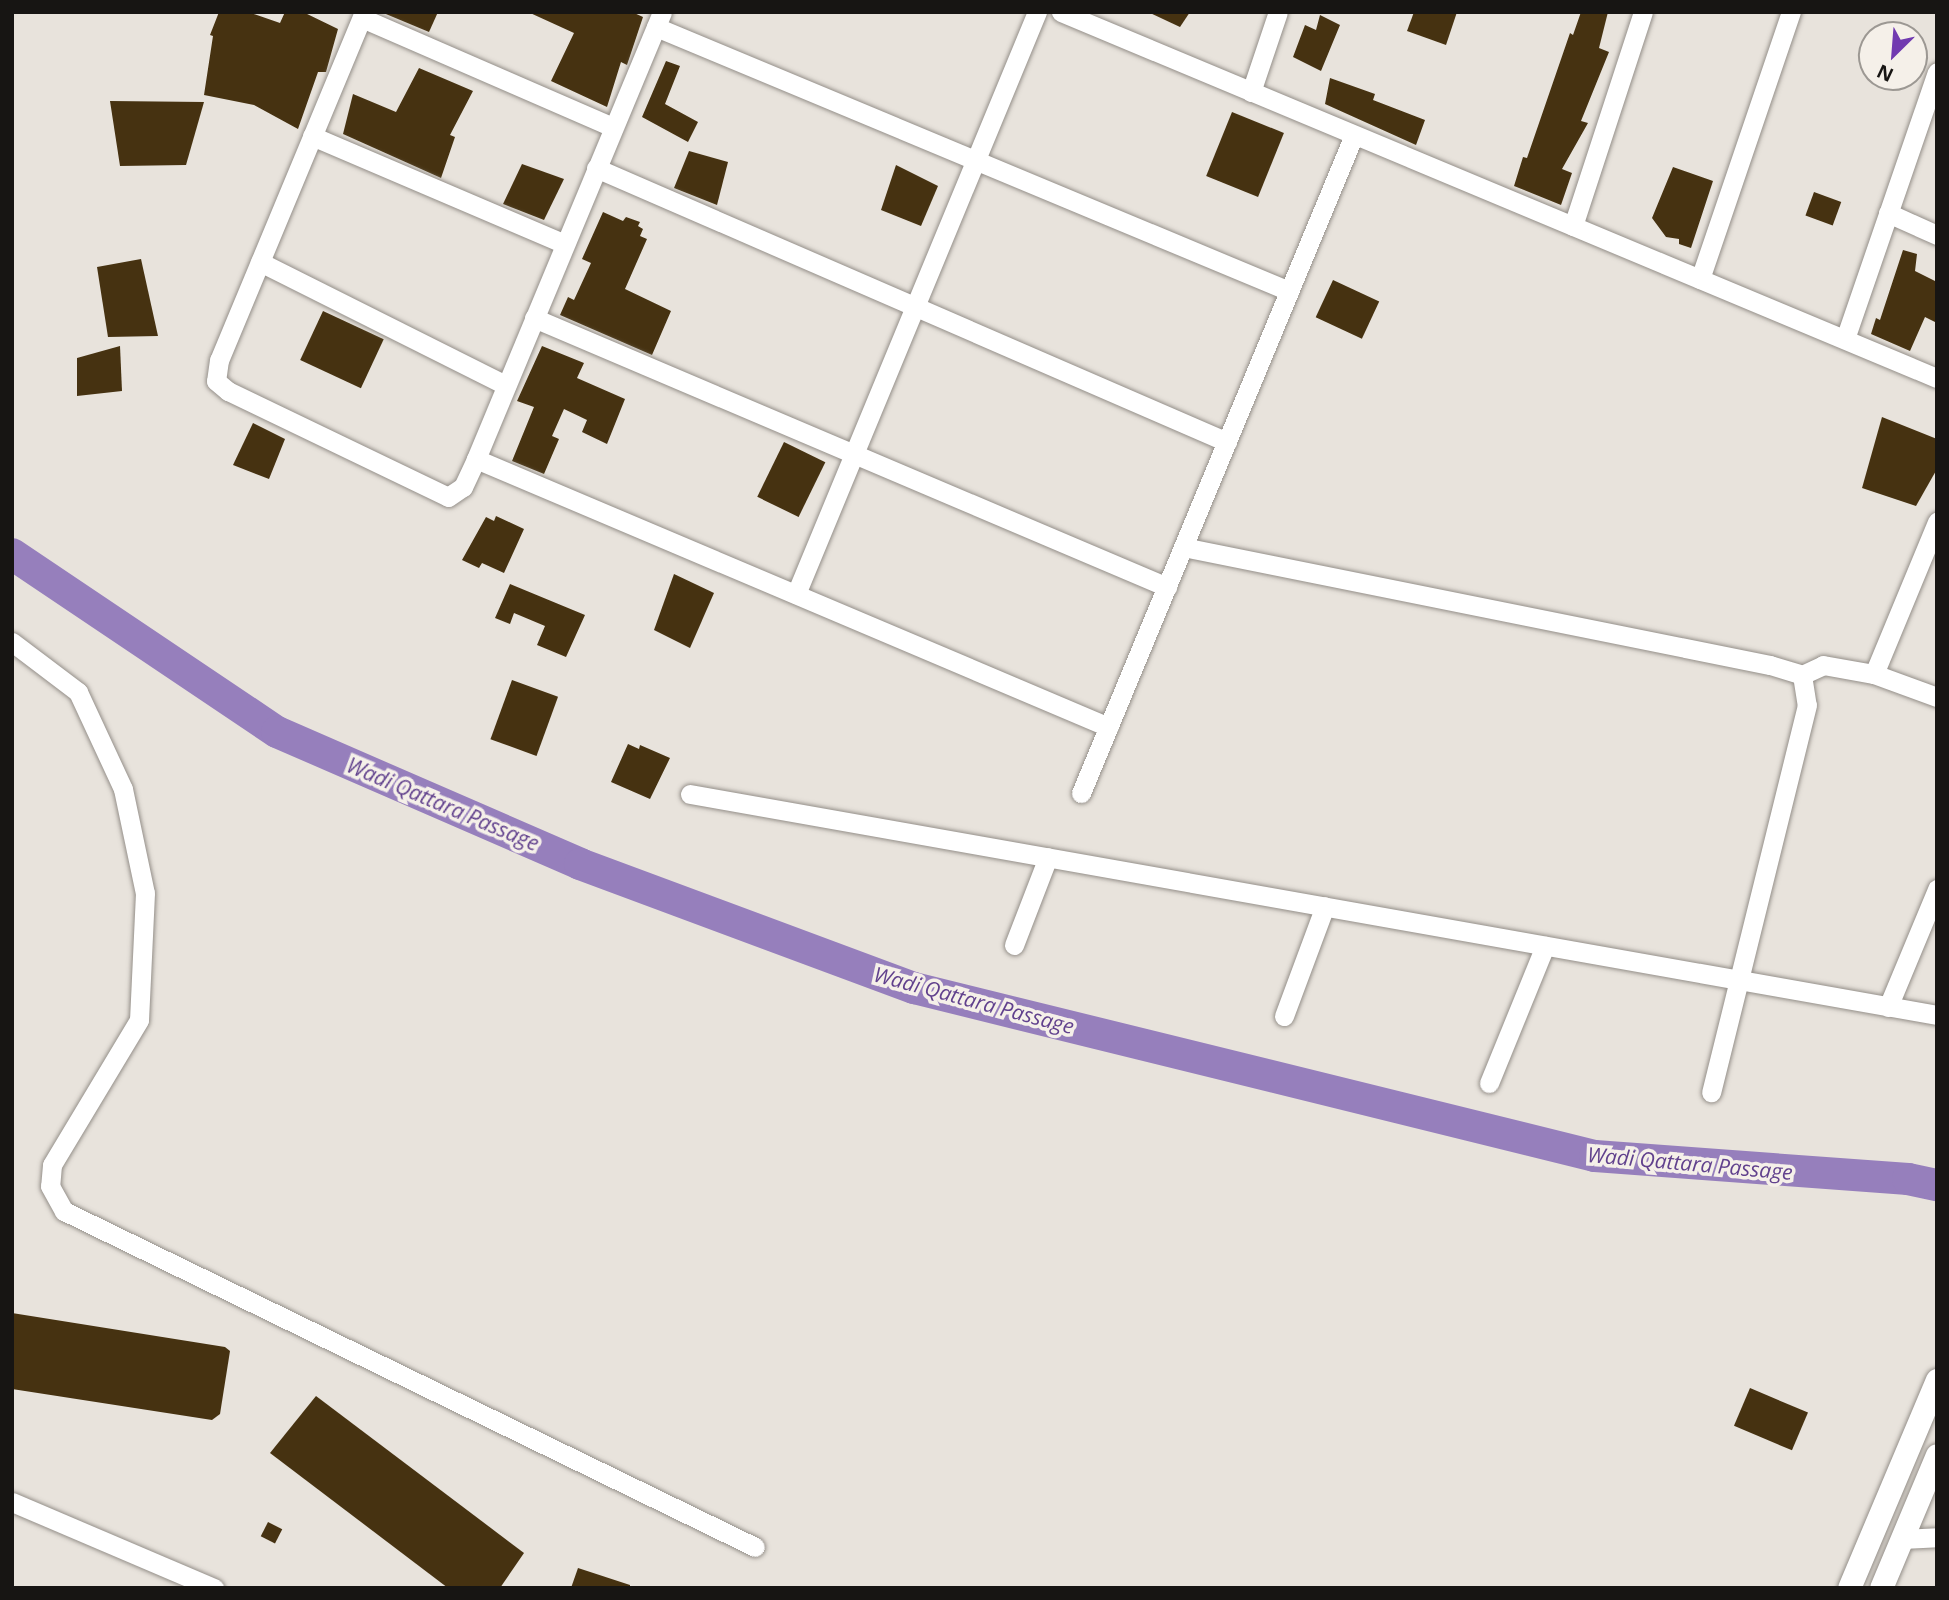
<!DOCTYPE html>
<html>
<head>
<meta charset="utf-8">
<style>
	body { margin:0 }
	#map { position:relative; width:1949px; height:1600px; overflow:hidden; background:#e8e3dc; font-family:"Open Sans",sans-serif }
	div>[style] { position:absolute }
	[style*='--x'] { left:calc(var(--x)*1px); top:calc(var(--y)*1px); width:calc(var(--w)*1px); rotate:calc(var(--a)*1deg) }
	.river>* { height:32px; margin:-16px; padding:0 16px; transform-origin:16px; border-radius:16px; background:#967fbc }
	.building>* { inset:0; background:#463211; transform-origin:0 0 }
	.roads { filter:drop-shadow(0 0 2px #948f89) drop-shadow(0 0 2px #948f89) }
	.minor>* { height:19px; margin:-9.5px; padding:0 9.5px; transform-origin:9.5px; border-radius:9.5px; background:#fff }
	.major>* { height:23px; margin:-11.5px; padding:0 11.5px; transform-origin:11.5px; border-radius:11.5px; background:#fff }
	span { translate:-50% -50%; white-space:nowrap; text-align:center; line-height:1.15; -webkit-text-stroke:7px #f5f0e9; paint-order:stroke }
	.water-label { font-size:21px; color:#61418d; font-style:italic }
	.frame { position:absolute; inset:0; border:14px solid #171513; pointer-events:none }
	.north { position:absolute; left:1858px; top:21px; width:70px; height:70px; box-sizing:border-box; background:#f5f0e9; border:2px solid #9c9893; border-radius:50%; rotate:205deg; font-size:19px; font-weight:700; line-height:28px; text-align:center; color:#171513 }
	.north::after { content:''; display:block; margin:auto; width:24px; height:32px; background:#713ab0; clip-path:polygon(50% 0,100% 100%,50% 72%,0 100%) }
</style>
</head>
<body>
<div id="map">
	<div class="river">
		<i style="--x:12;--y:554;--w:319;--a:33.9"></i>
		<i style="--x:277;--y:732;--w:331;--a:23.5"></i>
		<i style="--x:580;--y:864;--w:356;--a:20.4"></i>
		<i style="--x:914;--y:988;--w:701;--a:13.86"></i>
		<i style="--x:1595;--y:1156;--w:314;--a:4.2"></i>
		<i style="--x:1908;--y:1179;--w:30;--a:12"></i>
	</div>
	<div class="building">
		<i style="clip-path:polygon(219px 12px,248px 12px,280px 23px,285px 12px,303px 12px,338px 29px,326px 72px,318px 72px,298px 129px,254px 105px,204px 95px,213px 36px,210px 35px)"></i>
		<i style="clip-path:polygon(381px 12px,438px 12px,429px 32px)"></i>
		<i style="clip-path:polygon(528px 12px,632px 12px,643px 17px,627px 65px,621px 62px,607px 107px,551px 81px,574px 33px)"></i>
		<i style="clip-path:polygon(1148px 12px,1190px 12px,1180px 27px)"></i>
		<i style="clip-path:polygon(1414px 12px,1457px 12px,1446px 45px,1407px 31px)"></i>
		<i style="clip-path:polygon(1581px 12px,1608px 12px,1599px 48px,1609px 52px,1581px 121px,1588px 123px,1562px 169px,1572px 173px,1561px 205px,1514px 186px,1523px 157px,1527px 158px,1570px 33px,1573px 35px)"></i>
		<i style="clip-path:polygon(1320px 15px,1340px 25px,1321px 71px,1293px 57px,1305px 25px,1316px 30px)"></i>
		<i style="clip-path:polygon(666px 61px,680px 66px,665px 104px,698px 122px,688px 142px,642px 117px)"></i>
		<i style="clip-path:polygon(419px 68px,473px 91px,450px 135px,455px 137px,441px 178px,343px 134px,353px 94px,396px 112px)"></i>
		<i style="clip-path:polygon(1330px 78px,1375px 94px,1373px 100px,1425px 120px,1416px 145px,1325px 104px)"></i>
		<i style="clip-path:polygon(110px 101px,204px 102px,186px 165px,120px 166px)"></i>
		<i style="left:1232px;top:112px;width:56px;height:69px;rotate:22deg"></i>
		<i style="clip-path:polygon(689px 151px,728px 162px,717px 205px,674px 188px)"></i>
		<i style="clip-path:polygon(522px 164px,564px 179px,544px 220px,503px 204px)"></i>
		<i style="clip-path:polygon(896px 165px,938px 186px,921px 226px,881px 210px)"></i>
		<i style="clip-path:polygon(1673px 167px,1713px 181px,1691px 248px,1679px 244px,1679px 239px,1666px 237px,1652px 218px)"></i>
		<i style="left:1814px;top:192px;width:29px;height:25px;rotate:20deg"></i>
		<i style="clip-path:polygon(603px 212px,623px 221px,626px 217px,640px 222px,638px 226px,643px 229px,640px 236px,647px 239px,625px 289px,671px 311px,652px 355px,560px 315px,568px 297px,574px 300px,591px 263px,582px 259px)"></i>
		<i style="clip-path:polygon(1903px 250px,1917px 254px,1915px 271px,1937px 282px,1937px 323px,1925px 317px,1910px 351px,1871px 334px,1876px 318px,1880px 320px)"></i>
		<i style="clip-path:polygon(141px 259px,158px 336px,108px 337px,97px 267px)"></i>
		<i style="left:1333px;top:280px;width:51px;height:41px;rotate:25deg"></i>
		<i style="left:323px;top:311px;width:67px;height:54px;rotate:25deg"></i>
		<i style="clip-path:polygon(120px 346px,122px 391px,77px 396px,77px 358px)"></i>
		<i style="clip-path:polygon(542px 346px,584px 363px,577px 378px,625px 399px,607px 444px,582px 432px,587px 420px,564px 409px,552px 436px,559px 439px,544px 474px,512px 461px,534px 407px,517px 401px)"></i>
		<i style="clip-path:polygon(1882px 417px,1937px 439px,1937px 469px,1916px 506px,1862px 488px)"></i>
		<i style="clip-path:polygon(253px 423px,285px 439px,269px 479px,233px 465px)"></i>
		<i style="left:784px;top:442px;width:46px;height:61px;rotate:26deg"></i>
		<i style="clip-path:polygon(496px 516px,524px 529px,504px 573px,482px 563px,479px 568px,462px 560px,486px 517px,494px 521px)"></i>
		<i style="clip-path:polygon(674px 574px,714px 593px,690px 648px,654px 630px)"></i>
		<i style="clip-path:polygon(510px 584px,585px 615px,566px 657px,537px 645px,545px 626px,514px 613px,510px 624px,495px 618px)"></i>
		<i style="left:512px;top:680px;width:49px;height:63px;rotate:20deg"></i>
		<i style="clip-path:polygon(628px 744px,639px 749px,640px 745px,670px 758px,650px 799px,611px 782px)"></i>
		<i style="clip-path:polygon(12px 1313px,225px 1347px,230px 1351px,220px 1414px,212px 1420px,12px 1389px)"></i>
		<i style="left:1750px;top:1388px;width:63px;height:41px;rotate:23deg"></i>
		<i style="clip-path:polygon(316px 1396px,524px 1553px,500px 1588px,448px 1588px,270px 1453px)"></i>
		<i style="left:268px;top:1522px;width:16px;height:16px;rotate:27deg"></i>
		<i style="clip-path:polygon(578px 1568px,630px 1585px,630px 1588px,571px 1588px)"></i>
	</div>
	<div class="roads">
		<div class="minor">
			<i style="--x:364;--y:12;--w:377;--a:112.6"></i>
			<i style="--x:219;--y:360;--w:21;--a:98"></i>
			<i style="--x:216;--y:381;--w:16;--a:40"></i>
			<i style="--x:228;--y:391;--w:244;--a:25.7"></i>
			<i style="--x:448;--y:497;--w:18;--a:-34"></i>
			<i style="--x:463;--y:487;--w:31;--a:-65"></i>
			<i style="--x:476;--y:459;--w:484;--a:-67.4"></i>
			<i style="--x:1061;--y:12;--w:949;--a:22.68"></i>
			<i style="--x:362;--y:18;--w:274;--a:23.5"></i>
			<i style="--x:656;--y:27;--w:686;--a:22.64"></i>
			<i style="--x:1251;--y:92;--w:84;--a:-71.4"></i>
			<i style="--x:312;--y:136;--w:275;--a:23.1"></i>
			<i style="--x:596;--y:168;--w:688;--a:23.47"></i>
			<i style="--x:1888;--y:213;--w:54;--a:24.2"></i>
			<i style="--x:1573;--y:226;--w:225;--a:-71.9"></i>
			<i style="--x:260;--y:262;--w:275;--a:26.6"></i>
			<i style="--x:1700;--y:279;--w:282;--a:-71.2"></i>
			<i style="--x:534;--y:318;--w:688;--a:23.02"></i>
			<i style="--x:1845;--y:339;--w:282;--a:-71"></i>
			<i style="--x:476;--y:459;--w:687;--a:22.95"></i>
			<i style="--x:1183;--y:547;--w:599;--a:11.37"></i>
			<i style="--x:1770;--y:665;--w:34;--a:17"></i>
			<i style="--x:1802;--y:675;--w:30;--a:81"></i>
			<i style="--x:1807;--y:705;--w:399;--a:103.9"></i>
			<i style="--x:796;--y:594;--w:630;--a:-67.51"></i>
			<i style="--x:12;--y:642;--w:83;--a:37.1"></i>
			<i style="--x:78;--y:692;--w:107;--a:65.1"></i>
			<i style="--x:123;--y:789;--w:106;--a:78.1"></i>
			<i style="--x:145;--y:893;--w:127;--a:92.7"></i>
			<i style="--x:139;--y:1020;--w:169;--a:121"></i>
			<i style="--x:52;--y:1165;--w:21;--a:95"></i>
			<i style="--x:50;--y:1186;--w:29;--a:61"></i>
			<i style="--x:64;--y:1211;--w:768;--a:25.93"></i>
			<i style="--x:1874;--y:674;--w:165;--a:-67.5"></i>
			<i style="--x:1802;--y:675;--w:23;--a:-25"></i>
			<i style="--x:1823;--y:665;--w:52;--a:10"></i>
			<i style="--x:1874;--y:674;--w:67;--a:20.1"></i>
			<i style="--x:1081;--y:793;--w:712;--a:-67.47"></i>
			<i style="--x:690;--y:794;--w:1266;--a:10.05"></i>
			<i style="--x:1014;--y:945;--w:94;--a:-68.9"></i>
			<i style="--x:1888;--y:1007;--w:128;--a:-67.4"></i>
			<i style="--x:1284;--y:1016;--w:117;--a:-69.6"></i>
			<i style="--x:1489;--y:1083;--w:148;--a:-67.8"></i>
			<i style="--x:12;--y:1502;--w:220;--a:23.1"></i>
			<i style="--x:1902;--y:1539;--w:35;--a:-3"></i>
		</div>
		<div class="major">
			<i style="--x:1849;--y:1588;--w:226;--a:-67.1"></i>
			<i style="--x:1881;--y:1588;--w:144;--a:-67.2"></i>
		</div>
	</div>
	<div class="water-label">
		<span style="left:443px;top:804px;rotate:23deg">Wadi Qattara Passage</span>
		<span style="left:974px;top:1000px;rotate:15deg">Wadi Qattara Passage</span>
		<span style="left:1690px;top:1163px;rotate:5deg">Wadi Qattara Passage</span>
	</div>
	<div class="frame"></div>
	<div class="north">N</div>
</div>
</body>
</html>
